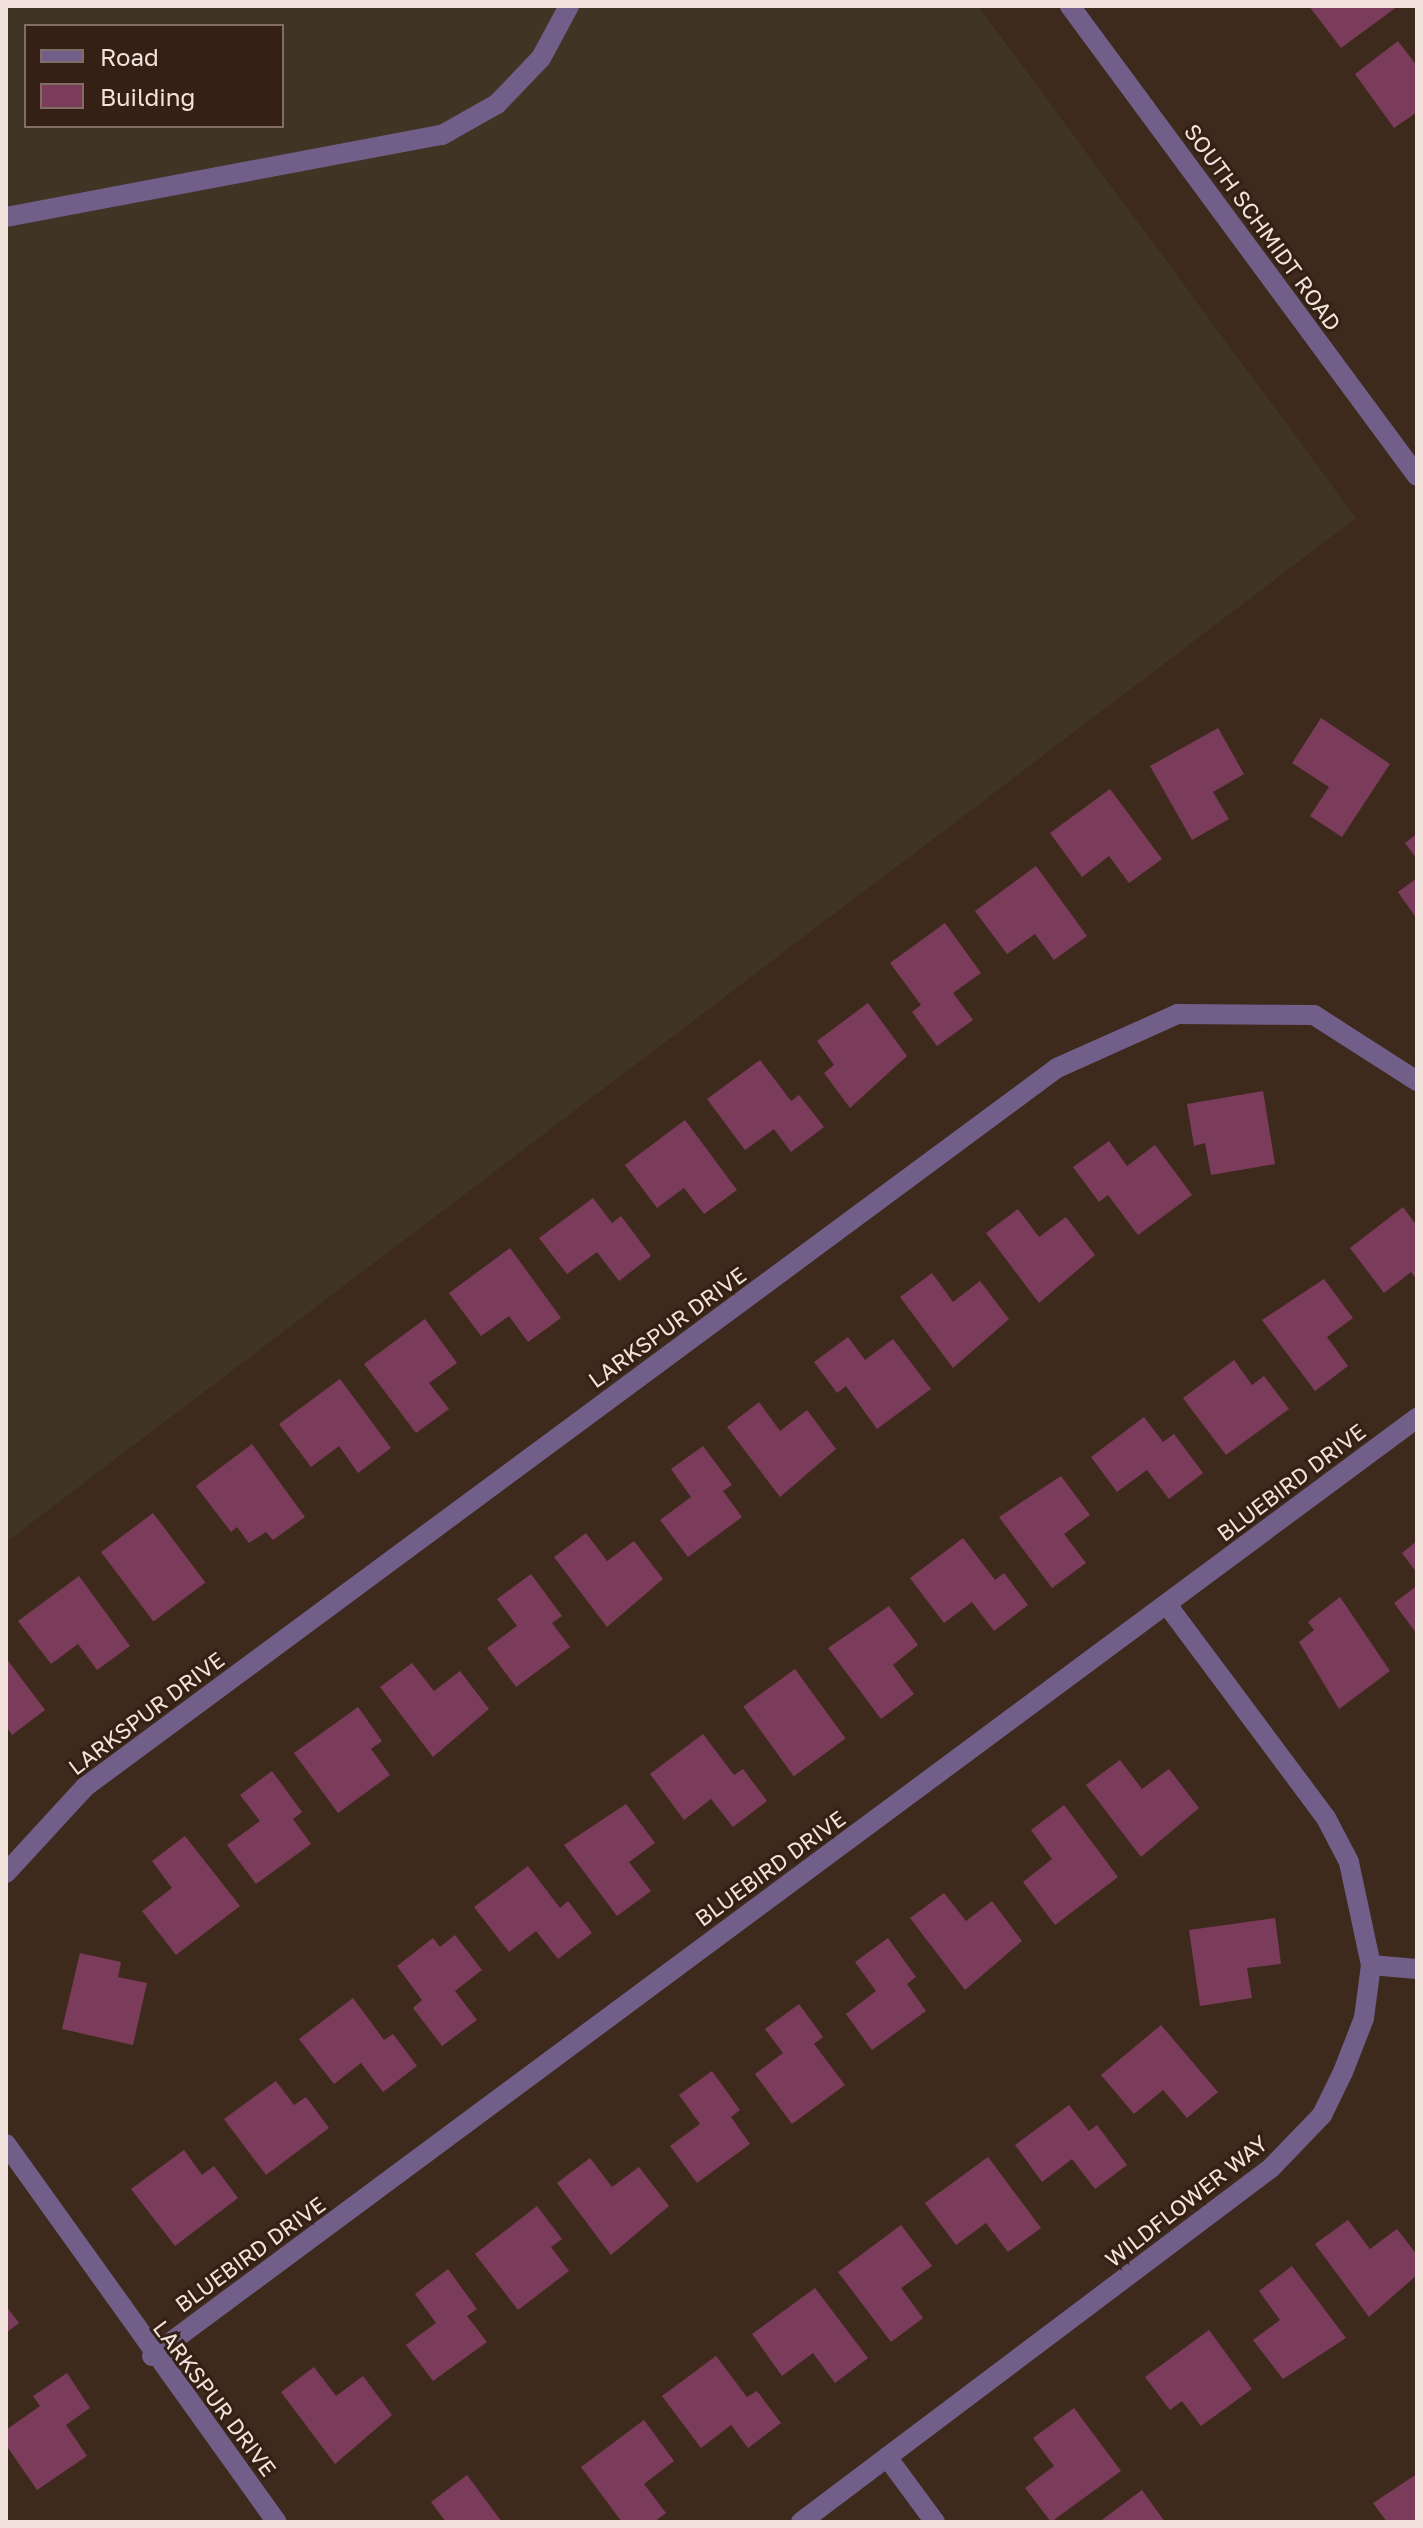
<!DOCTYPE html>
<html>
<head>
<meta charset="utf-8">
<style>
	body { margin:0 }
	#map { position:relative; width:1423px; height:2528px; overflow:hidden; background:#3e2a1d; font-family:"Golos Text",sans-serif }
	div>[style] { position:absolute }
	[style*='--x'] { left:calc(var(--x)*1px); top:calc(var(--y)*1px); width:calc(var(--w)*1px); rotate:calc(var(--a)*1deg) }
	.medical>* { inset:0; background:#403525 }
	.building>* { inset:0; background:#7b3c5b; transform-origin:0 0 }
	.minor>* { height:20px; margin:-10px; padding:0 10px; transform-origin:10px; border-radius:10px; background:#715f8a }
	span { translate:-50% -50%; white-space:nowrap; text-align:center; line-height:1.15; -webkit-text-stroke:6px #342014; paint-order:stroke }
	.street-label { font-size:22px; color:#f2e4dc }
	.frame { position:absolute; inset:0; border:8px solid #f2e4dc; pointer-events:none }
	.legend { position:absolute; left:24px; top:24px; width:260px; height:104px; box-sizing:border-box; background:#342014; border:2px solid #806e64; margin:0; padding:10px 14px; list-style:none; font-size:24px; color:#f2e4dc }
	.legend li { display:flex; align-items:center; gap:16px; height:40px }
	.legend b { width:40px; border:2px solid #806e64 }
</style>
</head>
<body>
<div id="map">
	<div class="medical">
		<i style="clip-path:polygon(evenodd,6px 6px,978px 6px,1356px 518px,6px 1542px,6px 6px,26px 26px,282px 26px,282px 126px,26px 126px,26px 26px)"></i>
	</div>
	<div class="building">
		<i style="clip-path:polygon(1309px 6px,1398px 6px,1341px 48px)"></i>
		<i style="clip-path:polygon(1398px 41px,1417px 66px,1417px 112px,1394px 128px,1355px 74px)"></i>
		<i style="clip-path:polygon(1321px 718px,1390px 764px,1342px 837px,1310px 816px,1329px 787px,1292px 763px)"></i>
		<i style="clip-path:polygon(1218px 728px,1244px 774px,1213px 792px,1229px 819px,1192px 840px,1150px 766px)"></i>
		<i style="clip-path:polygon(1110px 789px,1162px 859px,1129px 883px,1109px 856px,1082px 877px,1050px 833px)"></i>
		<i style="clip-path:polygon(1417px 834px,1417px 859px,1405px 843px)"></i>
		<i style="clip-path:polygon(1036px 866px,1087px 936px,1054px 960px,1035px 934px,1007px 954px,975px 911px)"></i>
		<i style="clip-path:polygon(1417px 878px,1417px 919px,1398px 892px)"></i>
		<i style="clip-path:polygon(945px 923px,981px 973px,953px 993px,973px 1020px,937px 1046px,912px 1012px,921px 1005px,890px 963px)"></i>
		<i style="clip-path:polygon(868px 1003px,907px 1056px,850px 1108px,824px 1073px,834px 1065px,817px 1041px)"></i>
		<i style="clip-path:polygon(760px 1060px,791px 1101px,799px 1095px,824px 1127px,791px 1152px,774px 1129px,745px 1150px,707px 1099px)"></i>
		<i style="clip-path:polygon(1263px 1091px,1275px 1164px,1211px 1175px,1205px 1143px,1194px 1146px,1187px 1104px)"></i>
		<i style="clip-path:polygon(685px 1120px,737px 1190px,704px 1214px,684px 1188px,657px 1208px,625px 1165px)"></i>
		<i style="clip-path:polygon(1109px 1141px,1127px 1166px,1155px 1145px,1192px 1195px,1138px 1235px,1108px 1195px,1099px 1202px,1073px 1167px)"></i>
		<i style="clip-path:polygon(593px 1198px,612px 1223px,621px 1216px,651px 1256px,619px 1281px,597px 1252px,567px 1274px,539px 1238px)"></i>
		<i style="clip-path:polygon(1403px 1207px,1417px 1226px,1417px 1280px,1411px 1272px,1384px 1293px,1350px 1248px)"></i>
		<i style="clip-path:polygon(1018px 1209px,1039px 1237px,1066px 1217px,1095px 1255px,1039px 1303px,986px 1233px)"></i>
		<i style="clip-path:polygon(510px 1248px,561px 1318px,528px 1342px,509px 1316px,481px 1336px,449px 1293px)"></i>
		<i style="clip-path:polygon(932px 1273px,953px 1302px,980px 1281px,1009px 1319px,953px 1368px,900px 1297px)"></i>
		<i style="clip-path:polygon(1324px 1279px,1353px 1318px,1327px 1337px,1348px 1366px,1315px 1391px,1262px 1320px)"></i>
		<i style="clip-path:polygon(425px 1319px,457px 1363px,429px 1383px,449px 1409px,416px 1433px,364px 1364px)"></i>
		<i style="clip-path:polygon(848px 1337px,865px 1360px,893px 1339px,931px 1389px,877px 1429px,846px 1386px,837px 1393px,814px 1362px)"></i>
		<i style="clip-path:polygon(1234px 1360px,1252px 1385px,1264px 1376px,1289px 1409px,1226px 1455px,1183px 1398px)"></i>
		<i style="clip-path:polygon(340px 1379px,391px 1448px,358px 1473px,339px 1446px,311px 1467px,279px 1424px)"></i>
		<i style="clip-path:polygon(759px 1402px,780px 1431px,807px 1410px,836px 1449px,780px 1497px,727px 1427px)"></i>
		<i style="clip-path:polygon(1144px 1417px,1163px 1442px,1174px 1434px,1203px 1473px,1169px 1499px,1147px 1470px,1117px 1492px,1091px 1457px)"></i>
		<i style="clip-path:polygon(252px 1444px,305px 1517px,273px 1540px,266px 1532px,249px 1543px,237px 1527px,231px 1532px,196px 1486px)"></i>
		<i style="clip-path:polygon(703px 1446px,732px 1485px,723px 1491px,742px 1517px,688px 1557px,660px 1520px,691px 1497px,671px 1469px)"></i>
		<i style="clip-path:polygon(1061px 1476px,1090px 1515px,1064px 1534px,1086px 1563px,1052px 1588px,999px 1517px)"></i>
		<i style="left:153px;top:1513px;width:87px;height:65px;rotate:53deg"></i>
		<i style="clip-path:polygon(586px 1533px,607px 1561px,634px 1541px,663px 1579px,607px 1627px,554px 1557px)"></i>
		<i style="clip-path:polygon(963px 1538px,995px 1580px,1004px 1573px,1028px 1605px,994px 1631px,972px 1602px,944px 1623px,910px 1578px)"></i>
		<i style="clip-path:polygon(1417px 1541px,1417px 1573px,1402px 1553px)"></i>
		<i style="clip-path:polygon(531px 1574px,562px 1616px,552px 1623px,570px 1647px,516px 1687px,487px 1648px,517px 1626px,497px 1599px)"></i>
		<i style="clip-path:polygon(79px 1576px,130px 1646px,97px 1670px,78px 1644px,51px 1664px,18px 1621px)"></i>
		<i style="clip-path:polygon(1417px 1586px,1417px 1634px,1394px 1603px)"></i>
		<i style="clip-path:polygon(1340px 1597px,1390px 1671px,1339px 1709px,1299px 1642px,1314px 1630px,1308px 1622px)"></i>
		<i style="clip-path:polygon(889px 1606px,918px 1645px,893px 1665px,914px 1694px,881px 1719px,828px 1648px)"></i>
		<i style="clip-path:polygon(6px 1658px,45px 1710px,12px 1735px,6px 1726px)"></i>
		<i style="clip-path:polygon(412px 1663px,434px 1691px,460px 1671px,489px 1709px,433px 1757px,380px 1687px)"></i>
		<i style="left:795px;top:1669px;width:86px;height:64px;rotate:54deg"></i>
		<i style="clip-path:polygon(358px 1707px,382px 1741px,371px 1749px,390px 1775px,338px 1813px,294px 1753px)"></i>
		<i style="clip-path:polygon(703px 1734px,734px 1775px,743px 1769px,767px 1801px,733px 1827px,711px 1799px,684px 1820px,650px 1774px)"></i>
		<i style="clip-path:polygon(1120px 1760px,1142px 1789px,1169px 1769px,1199px 1808px,1141px 1857px,1086px 1785px)"></i>
		<i style="clip-path:polygon(272px 1771px,302px 1812px,293px 1819px,311px 1844px,256px 1884px,227px 1845px,260px 1821px,240px 1795px)"></i>
		<i style="clip-path:polygon(626px 1804px,655px 1843px,629px 1862px,651px 1891px,617px 1916px,564px 1845px)"></i>
		<i style="clip-path:polygon(1064px 1805px,1118px 1877px,1055px 1925px,1023px 1882px,1052px 1859px,1031px 1830px)"></i>
		<i style="clip-path:polygon(185px 1836px,240px 1906px,176px 1955px,142px 1911px,172px 1888px,152px 1861px)"></i>
		<i style="clip-path:polygon(528px 1866px,560px 1908px,568px 1901px,592px 1933px,558px 1959px,536px 1931px,509px 1952px,474px 1907px)"></i>
		<i style="clip-path:polygon(944px 1893px,966px 1921px,992px 1901px,1022px 1941px,965px 1990px,910px 1918px)"></i>
		<i style="clip-path:polygon(1275px 1918px,1281px 1964px,1247px 1968px,1252px 1998px,1200px 2006px,1189px 1930px)"></i>
		<i style="clip-path:polygon(455px 1935px,482px 1970px,455px 1991px,477px 2020px,442px 2046px,413px 2008px,422px 2000px,397px 1966px,433px 1938px,440px 1947px)"></i>
		<i style="clip-path:polygon(888px 1938px,916px 1977px,907px 1984px,926px 2011px,872px 2050px,846px 2014px,876px 1991px,855px 1962px)"></i>
		<i style="clip-path:polygon(80px 1953px,121px 1962px,118px 1977px,147px 1983px,133px 2045px,62px 2029px)"></i>
		<i style="clip-path:polygon(353px 1998px,384px 2040px,393px 2034px,417px 2066px,383px 2092px,361px 2063px,334px 2084px,299px 2039px)"></i>
		<i style="clip-path:polygon(799px 2004px,823px 2037px,814px 2044px,845px 2085px,792px 2124px,755px 2074px,783px 2053px,765px 2029px)"></i>
		<i style="clip-path:polygon(1161px 2025px,1218px 2092px,1187px 2118px,1163px 2090px,1134px 2114px,1101px 2075px)"></i>
		<i style="clip-path:polygon(712px 2071px,740px 2110px,731px 2117px,750px 2144px,697px 2183px,670px 2146px,700px 2124px,679px 2095px)"></i>
		<i style="clip-path:polygon(276px 2081px,294px 2105px,306px 2097px,329px 2128px,266px 2175px,224px 2119px)"></i>
		<i style="clip-path:polygon(1069px 2105px,1089px 2131px,1097px 2125px,1127px 2165px,1095px 2189px,1072px 2159px,1042px 2182px,1015px 2145px)"></i>
		<i style="clip-path:polygon(184px 2150px,202px 2175px,214px 2166px,238px 2198px,175px 2246px,131px 2189px)"></i>
		<i style="clip-path:polygon(988px 2157px,1041px 2228px,1008px 2252px,986px 2223px,956px 2245px,925px 2203px)"></i>
		<i style="clip-path:polygon(590px 2158px,612px 2187px,639px 2167px,669px 2206px,611px 2255px,557px 2183px)"></i>
		<i style="clip-path:polygon(537px 2206px,562px 2239px,551px 2247px,569px 2271px,518px 2310px,475px 2254px)"></i>
		<i style="clip-path:polygon(1348px 2220px,1370px 2249px,1397px 2229px,1417px 2255px,1417px 2275px,1369px 2317px,1315px 2244px)"></i>
		<i style="clip-path:polygon(901px 2225px,932px 2266px,901px 2288px,923px 2318px,891px 2342px,838px 2272px)"></i>
		<i style="clip-path:polygon(1292px 2266px,1346px 2338px,1283px 2379px,1253px 2340px,1280px 2320px,1259px 2291px)"></i>
		<i style="clip-path:polygon(448px 2269px,477px 2309px,467px 2316px,487px 2342px,433px 2381px,406px 2345px,436px 2323px,415px 2294px)"></i>
		<i style="clip-path:polygon(815px 2288px,868px 2358px,835px 2383px,813px 2353px,782px 2376px,752px 2334px)"></i>
		<i style="clip-path:polygon(6px 2306px,19px 2323px,6px 2333px)"></i>
		<i style="clip-path:polygon(1209px 2330px,1252px 2389px,1201px 2426px,1182px 2401px,1170px 2410px,1145px 2377px)"></i>
		<i style="clip-path:polygon(716px 2356px,747px 2397px,757px 2391px,781px 2423px,748px 2448px,731px 2425px,701px 2448px,662px 2396px)"></i>
		<i style="clip-path:polygon(314px 2367px,336px 2396px,363px 2376px,392px 2415px,335px 2464px,281px 2392px)"></i>
		<i style="clip-path:polygon(67px 2373px,90px 2408px,66px 2425px,87px 2456px,37px 2490px,6px 2445px,6px 2430px,40px 2406px,33px 2396px)"></i>
		<i style="clip-path:polygon(1074px 2408px,1121px 2471px,1051px 2522px,1025px 2488px,1054px 2466px,1033px 2438px)"></i>
		<i style="clip-path:polygon(644px 2420px,674px 2461px,644px 2484px,666px 2513px,654px 2522px,622px 2522px,581px 2467px)"></i>
		<i style="clip-path:polygon(1417px 2474px,1417px 2522px,1387px 2522px,1373px 2503px)"></i>
		<i style="clip-path:polygon(467px 2475px,502px 2522px,446px 2522px,431px 2502px)"></i>
		<i style="clip-path:polygon(1142px 2490px,1165px 2522px,1099px 2522px)"></i>
	</div>
	<div class="minor">
		<i style="--x:1070;--y:6;--w:584;--a:53.56"></i>
		<i style="--x:6;--y:217;--w:444;--a:-10.7"></i>
		<i style="--x:442;--y:135;--w:63;--a:-29.4"></i>
		<i style="--x:497;--y:104;--w:64;--a:-46.3"></i>
		<i style="--x:541;--y:58;--w:59;--a:-61.7"></i>
		<i style="--x:6;--y:1873;--w:117;--a:-47.4"></i>
		<i style="--x:85;--y:1787;--w:1209;--a:-36.49"></i>
		<i style="--x:1057;--y:1068;--w:133;--a:-24.1"></i>
		<i style="--x:1178;--y:1014;--w:136;--a:0.4"></i>
		<i style="--x:1314;--y:1015;--w:122;--a:32.7"></i>
		<i style="--x:1371;--y:1965;--w:46;--a:5"></i>
		<i style="--x:6;--y:2144;--w:465;--a:54.4"></i>
		<i style="--x:152;--y:2356;--w:1575;--a:-36.56"></i>
		<i style="--x:887;--y:2457;--w:81;--a:53.6"></i>
		<i style="--x:801;--y:2522;--w:588;--a:-36.99"></i>
		<i style="--x:1271;--y:2168;--w:74;--a:-46.1"></i>
		<i style="--x:1322;--y:2115;--w:48;--a:-64"></i>
		<i style="--x:1343;--y:2072;--w:58;--a:-68.7"></i>
		<i style="--x:1364;--y:2018;--w:53;--a:-82.5"></i>
		<i style="--x:1371;--y:1965;--w:105;--a:-102.1"></i>
		<i style="--x:1349;--y:1862;--w:50;--a:-117.6"></i>
		<i style="--x:1326;--y:1818;--w:266;--a:-126.7"></i>
	</div>
	<div class="street-label">
		<span style="left:1263px;top:227px;rotate:54deg">SOUTH SCHMIDT ROAD</span>
		<span style="left:667px;top:1327px;rotate:-36deg">LARKSPUR DRIVE</span>
		<span style="left:1291px;top:1482px;rotate:-37deg">BLUEBIRD DRIVE</span>
		<span style="left:146px;top:1713px;rotate:-37deg">LARKSPUR DRIVE</span>
		<span style="left:770px;top:1868px;rotate:-36deg">BLUEBIRD DRIVE</span>
		<span style="left:1186px;top:2201px;rotate:-38deg">WILDFLOWER WAY</span>
		<span style="left:250px;top:2254px;rotate:-36deg">BLUEBIRD DRIVE</span>
		<span style="left:215px;top:2398px;rotate:53deg">LARKSPUR DRIVE</span>
	</div>
	<div class="frame"></div>
	<ul class="legend">
	<li><b style="height:10px;background:#715f8a"></b>Road</li>
	<li><b style="height:22px;background:#7b3c5b"></b>Building</li>
	</ul>
</div>
</body>
</html>
